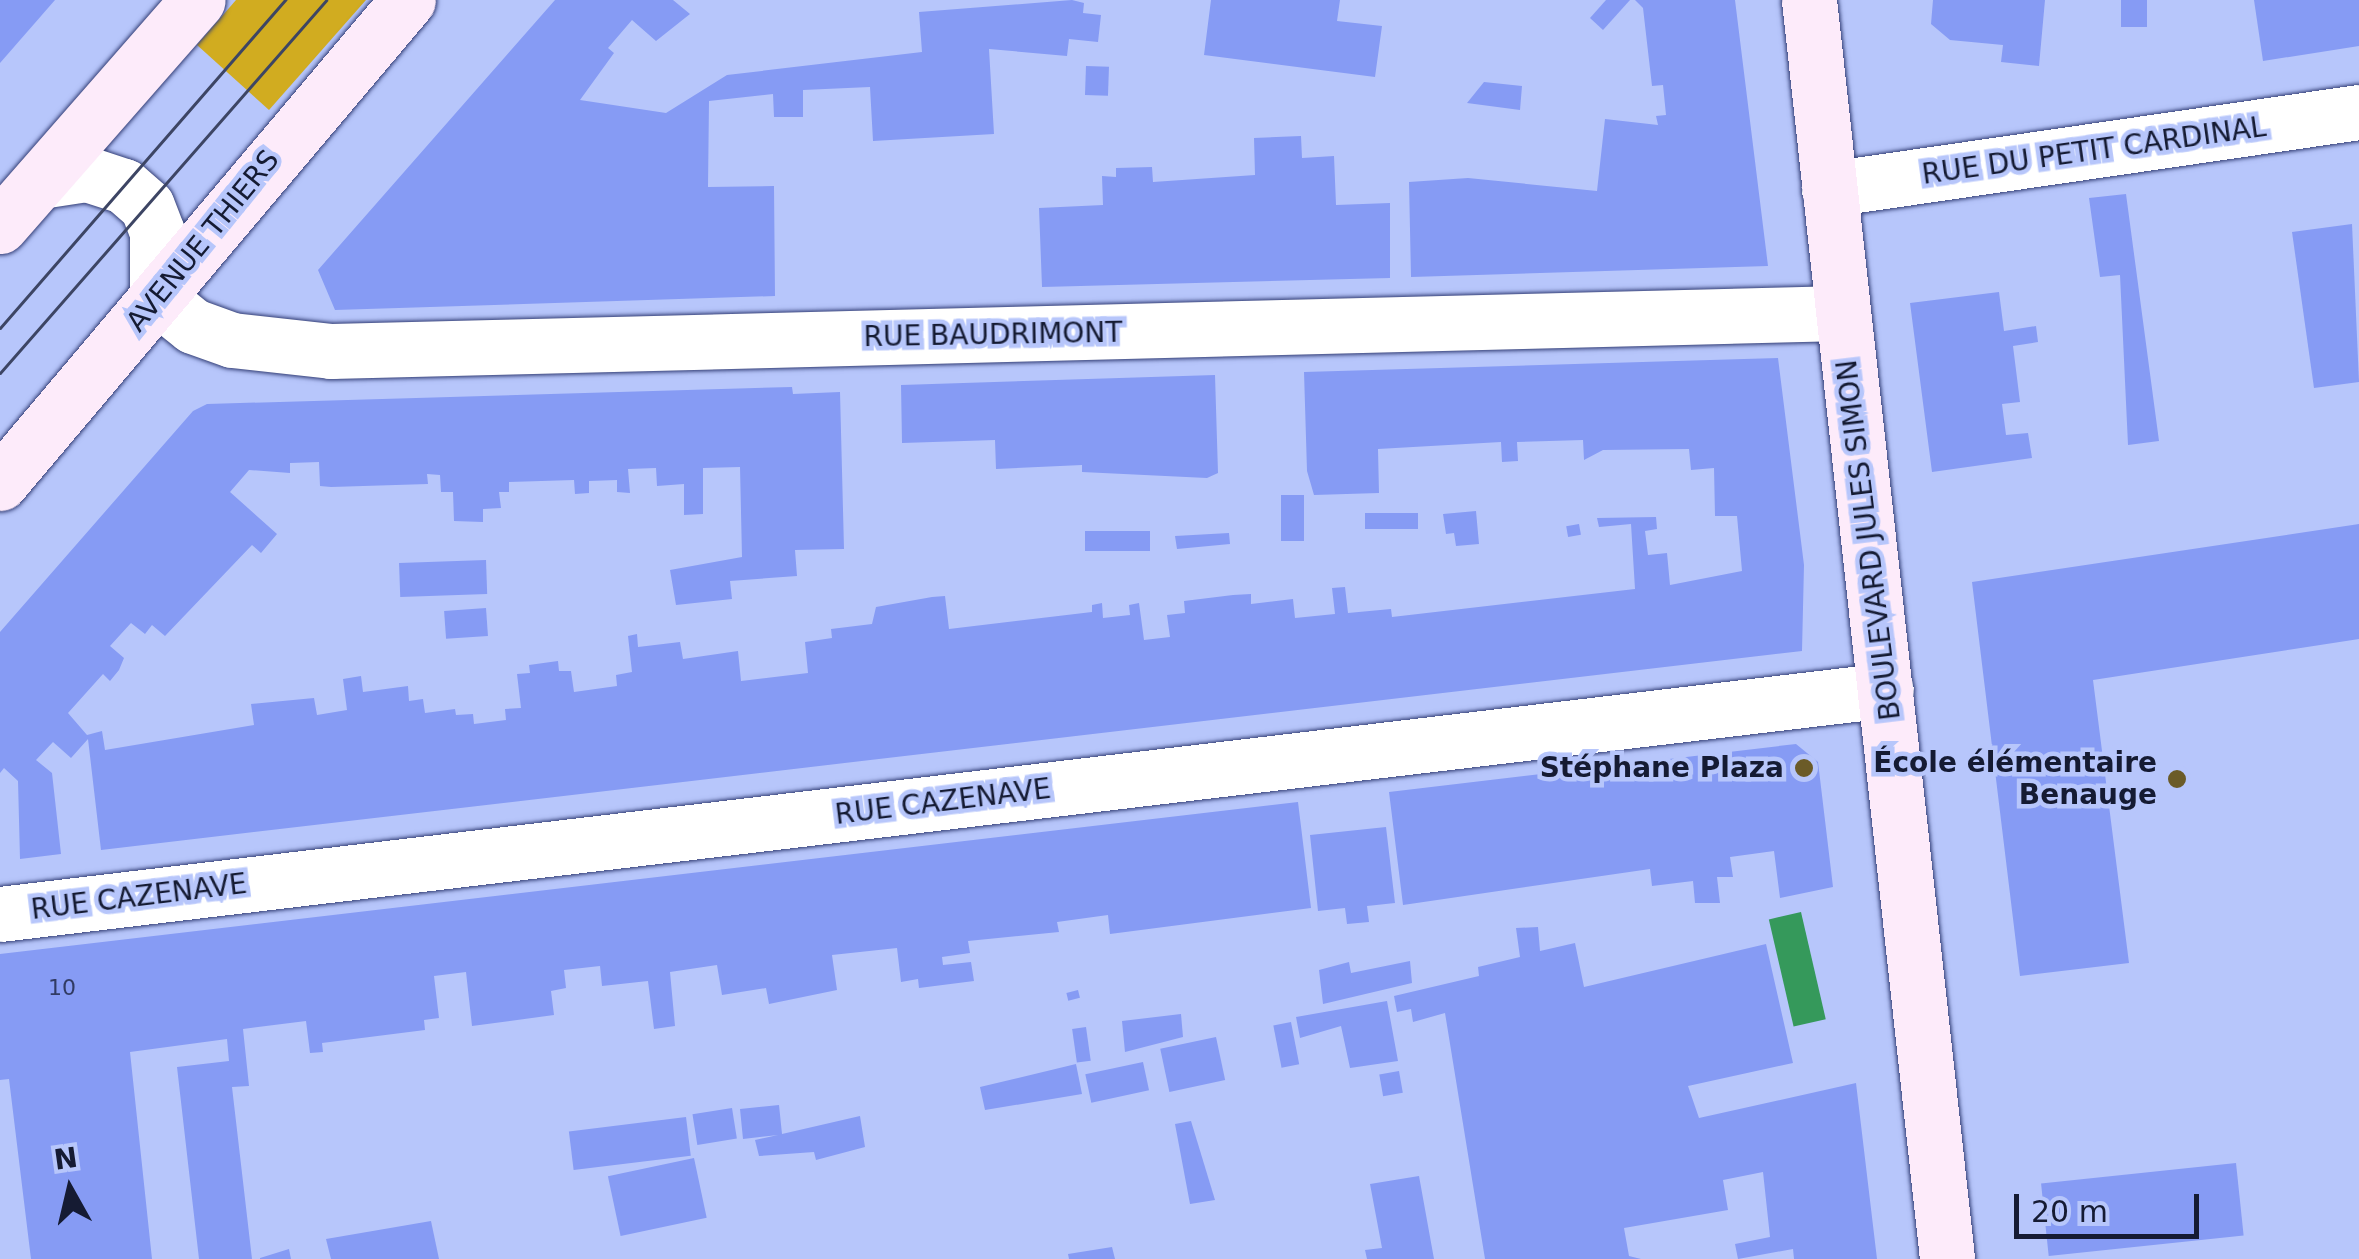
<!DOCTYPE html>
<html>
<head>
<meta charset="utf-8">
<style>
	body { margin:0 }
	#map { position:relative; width:2359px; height:1259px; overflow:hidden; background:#b7c6fb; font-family:"DejaVu Sans",sans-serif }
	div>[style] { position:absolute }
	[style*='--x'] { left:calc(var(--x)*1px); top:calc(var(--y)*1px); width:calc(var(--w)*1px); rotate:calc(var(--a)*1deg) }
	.green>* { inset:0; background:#d1ac20 }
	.water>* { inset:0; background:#35995b; transform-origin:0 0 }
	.building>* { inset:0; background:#869bf4; transform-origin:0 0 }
	.roads { filter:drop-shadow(0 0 2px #333e76) drop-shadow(0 0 2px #333e76) }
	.street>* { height:55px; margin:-27.5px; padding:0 27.5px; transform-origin:27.5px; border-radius:27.5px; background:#fff }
	.secondary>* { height:55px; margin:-27.5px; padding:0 27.5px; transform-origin:27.5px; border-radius:27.5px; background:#fdebfa }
	.tram>* { height:2.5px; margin:-1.25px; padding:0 1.25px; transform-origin:1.25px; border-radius:1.25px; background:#3d4564 }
	.dots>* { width:28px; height:28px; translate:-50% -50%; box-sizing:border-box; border:5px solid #b7c6fb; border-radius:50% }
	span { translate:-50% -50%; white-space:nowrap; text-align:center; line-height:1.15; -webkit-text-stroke:9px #b7c6fb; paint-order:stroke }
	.number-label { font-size:22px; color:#313b63 }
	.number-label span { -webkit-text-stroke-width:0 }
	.street-label { font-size:28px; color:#151b33 }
	.poi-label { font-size:28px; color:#151b33; font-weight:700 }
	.right { translate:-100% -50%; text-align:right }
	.north { position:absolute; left:20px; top:1139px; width:100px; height:100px; -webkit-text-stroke:8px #b7c6fb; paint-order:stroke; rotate:352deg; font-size:28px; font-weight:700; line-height:40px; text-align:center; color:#151b33 }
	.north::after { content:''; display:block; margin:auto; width:35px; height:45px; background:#151b33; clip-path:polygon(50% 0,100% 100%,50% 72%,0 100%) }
	.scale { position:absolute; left:2014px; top:1194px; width:185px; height:45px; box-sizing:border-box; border:5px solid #151b33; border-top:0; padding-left:12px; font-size:30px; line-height:35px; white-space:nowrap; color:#151b33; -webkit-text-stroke:8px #b7c6fb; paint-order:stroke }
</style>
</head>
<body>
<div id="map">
	<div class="green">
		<i style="clip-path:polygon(236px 0,366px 0,269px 110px,197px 45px)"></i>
	</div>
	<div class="water">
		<i style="left:1801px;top:912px;width:110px;height:33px;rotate:77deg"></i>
	</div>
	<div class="building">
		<i style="clip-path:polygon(0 0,55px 0,0 63px)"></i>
		<i style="clip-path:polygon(555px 0,673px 0,690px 14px,656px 41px,632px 20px,608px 48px,614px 53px,580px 100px,666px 113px,727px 75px,922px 52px,919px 12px,1072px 0,1084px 3px,1083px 13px,1101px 15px,1098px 42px,1069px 39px,1067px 56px,989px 49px,994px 134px,873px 141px,870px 87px,803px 90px,803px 117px,774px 117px,773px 94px,709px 101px,708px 187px,774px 186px,775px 296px,335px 310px,318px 270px)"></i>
		<i style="clip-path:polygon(1211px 0,1340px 0,1337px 21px,1382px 26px,1375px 77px,1204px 55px)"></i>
		<i style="clip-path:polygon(1606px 0,1630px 0,1603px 30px,1590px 18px)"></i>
		<i style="clip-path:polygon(1635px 0,1735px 0,1768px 266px,1411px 277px,1409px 182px,1468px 178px,1597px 191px,1605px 119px,1658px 125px,1656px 116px,1666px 115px,1663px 85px,1652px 86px,1643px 8px)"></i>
		<i style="clip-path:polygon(1933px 0,2045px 0,2039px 66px,2001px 62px,2003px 45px,1950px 40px,1931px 24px)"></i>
		<i style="left:2121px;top:0;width:26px;height:27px"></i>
		<i style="clip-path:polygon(2254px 0,2359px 0,2359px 46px,2263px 61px)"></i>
		<i style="left:1086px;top:66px;width:23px;height:29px;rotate:2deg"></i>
		<i style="clip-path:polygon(1484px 82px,1522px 86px,1520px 110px,1467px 103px)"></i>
		<i style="clip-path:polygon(1301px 136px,1302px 158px,1334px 156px,1336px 205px,1390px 203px,1390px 278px,1042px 287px,1039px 208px,1103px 205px,1102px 176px,1116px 177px,1116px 168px,1152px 167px,1153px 182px,1255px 175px,1254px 138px)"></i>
		<i style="clip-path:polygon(2126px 194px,2159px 441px,2128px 445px,2120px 275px,2100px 277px,2089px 198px)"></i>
		<i style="clip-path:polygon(2352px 224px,2359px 382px,2314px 388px,2292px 232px)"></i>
		<i style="clip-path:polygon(1999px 292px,2004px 331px,2036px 326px,2038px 342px,2013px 346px,2020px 402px,2002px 404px,2006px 435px,2028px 433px,2032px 458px,1932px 472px,1910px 303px)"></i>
		<i style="clip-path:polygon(1778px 358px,1804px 565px,1802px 651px,101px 850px,88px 739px,71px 758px,53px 742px,36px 760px,52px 773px,61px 854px,20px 859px,18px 781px,4px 768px,0 773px,0 632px,193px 411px,207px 404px,792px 387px,793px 394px,840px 392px,844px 549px,795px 550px,797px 576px,730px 581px,732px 599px,676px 605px,670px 570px,742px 557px,740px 467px,703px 468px,703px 514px,684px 515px,684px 484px,657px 486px,656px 468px,628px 469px,630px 493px,617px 492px,617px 480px,589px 481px,589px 493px,575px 494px,574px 480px,509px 482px,509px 492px,499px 492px,501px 508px,483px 509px,483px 522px,454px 521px,453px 492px,441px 492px,440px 475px,427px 474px,428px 484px,331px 487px,320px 486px,319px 462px,290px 463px,290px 473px,249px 470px,230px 492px,277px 534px,261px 553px,252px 545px,165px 636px,152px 625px,145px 634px,131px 623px,110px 646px,124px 658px,119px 670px,110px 681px,103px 674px,68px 713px,87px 735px,102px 731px,105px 750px,254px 725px,251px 704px,314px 698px,317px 715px,347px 710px,343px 679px,361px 676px,363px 692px,408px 686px,409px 701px,423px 699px,425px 713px,455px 709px,456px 715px,473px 714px,474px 724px,506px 720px,505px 709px,521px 708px,517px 674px,530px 673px,529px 665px,558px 661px,559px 671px,571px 671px,574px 692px,617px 686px,616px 675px,632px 672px,628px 636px,637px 634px,638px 647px,680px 642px,683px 659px,738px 651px,741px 681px,808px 673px,805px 642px,832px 638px,831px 629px,872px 624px,876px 607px,932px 597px,945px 596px,949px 629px,1092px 612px,1092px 605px,1102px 603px,1103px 618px,1130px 615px,1129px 605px,1139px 603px,1144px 640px,1170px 637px,1167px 615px,1185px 613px,1184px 601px,1233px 595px,1251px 594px,1251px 604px,1293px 599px,1295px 618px,1335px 614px,1332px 588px,1345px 587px,1348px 613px,1391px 609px,1392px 617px,1635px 589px,1631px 524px,1599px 527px,1597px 518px,1656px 517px,1657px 529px,1645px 531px,1648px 555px,1667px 553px,1670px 585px,1742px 571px,1737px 516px,1715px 516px,1714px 468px,1691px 470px,1689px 449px,1603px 450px,1584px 460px,1583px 440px,1517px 442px,1518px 461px,1502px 462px,1501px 442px,1378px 449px,1379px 493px,1314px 495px,1307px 471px,1304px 372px)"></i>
		<i style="clip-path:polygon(1215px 375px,1218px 473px,1207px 478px,1082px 472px,1082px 465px,996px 469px,995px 440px,902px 443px,901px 385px)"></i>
		<i style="left:1281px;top:495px;width:23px;height:46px"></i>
		<i style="clip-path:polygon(1476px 511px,1479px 544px,1456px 546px,1454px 533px,1446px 534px,1443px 514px)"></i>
		<i style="left:1418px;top:513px;width:16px;height:53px;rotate:90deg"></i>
		<i style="left:1579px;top:524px;width:11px;height:13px;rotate:80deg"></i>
		<i style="clip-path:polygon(2359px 524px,2359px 639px,2093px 680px,2129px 963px,2020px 976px,1972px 582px)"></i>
		<i style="left:1150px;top:531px;width:20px;height:65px;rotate:90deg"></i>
		<i style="clip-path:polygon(1229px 533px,1230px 544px,1177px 549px,1175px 536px)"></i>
		<i style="left:486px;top:560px;width:34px;height:87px;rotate:88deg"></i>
		<i style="left:486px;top:608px;width:28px;height:42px;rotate:86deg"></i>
		<i style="clip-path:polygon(1796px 744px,1818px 762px,1833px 887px,1780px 898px,1774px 851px,1730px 857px,1733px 877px,1717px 877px,1720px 903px,1695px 903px,1693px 881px,1652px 886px,1650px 869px,1403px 905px,1389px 792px)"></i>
		<i style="clip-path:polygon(1298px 802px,1311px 908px,1110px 934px,1108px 915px,1057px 922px,1059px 932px,968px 941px,970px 953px,942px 957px,943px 965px,971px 962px,974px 981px,919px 988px,918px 979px,901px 982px,897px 948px,832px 955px,837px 990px,769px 1004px,766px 988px,722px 995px,717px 965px,670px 972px,675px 1026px,654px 1029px,648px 981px,602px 986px,600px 966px,564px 970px,566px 988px,551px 991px,554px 1015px,472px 1026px,466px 972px,434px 976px,439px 1018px,424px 1020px,425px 1030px,322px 1043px,323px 1052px,310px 1053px,306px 1021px,243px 1029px,249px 1086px,232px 1087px,252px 1259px,199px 1259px,177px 1067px,229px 1061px,227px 1039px,130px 1052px,152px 1259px,31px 1259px,9px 1079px,0 1080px,0 954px)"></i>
		<i style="clip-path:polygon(1386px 827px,1395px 903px,1367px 906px,1369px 922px,1347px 924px,1345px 908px,1318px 911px,1310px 835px)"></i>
		<i style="clip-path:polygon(1538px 927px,1540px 951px,1575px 943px,1584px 987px,1766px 944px,1793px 1063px,1688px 1086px,1699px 1118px,1856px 1083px,1877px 1259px,1794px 1259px,1793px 1249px,1738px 1259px,1735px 1244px,1770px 1237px,1763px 1172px,1723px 1180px,1728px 1210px,1624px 1228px,1629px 1256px,1641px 1259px,1485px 1259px,1445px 1013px,1413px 1022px,1411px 1009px,1397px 1012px,1394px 996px,1479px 976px,1478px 967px,1520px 957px,1516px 928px)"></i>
		<i style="clip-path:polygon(1410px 961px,1412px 983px,1323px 1004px,1319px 970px,1349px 962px,1351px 973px)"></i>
		<i style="left:1078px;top:990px;width:8px;height:12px;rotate:76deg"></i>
		<i style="clip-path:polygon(1387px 1001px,1398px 1061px,1350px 1068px,1341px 1026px,1300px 1038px,1296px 1017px)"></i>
		<i style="clip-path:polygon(1181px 1014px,1183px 1037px,1125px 1052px,1122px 1021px)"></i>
		<i style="left:1291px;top:1022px;width:43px;height:18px;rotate:79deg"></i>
		<i style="left:1086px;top:1027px;width:34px;height:14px;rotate:82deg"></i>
		<i style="left:1216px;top:1037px;width:44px;height:57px;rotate:78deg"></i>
		<i style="left:1143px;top:1062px;width:29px;height:59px;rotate:78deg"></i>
		<i style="clip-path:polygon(1076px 1064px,1082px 1094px,985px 1110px,980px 1087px)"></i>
		<i style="left:1399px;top:1071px;width:22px;height:20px;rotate:80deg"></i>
		<i style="clip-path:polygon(779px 1105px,782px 1134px,860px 1116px,865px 1147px,816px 1160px,814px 1152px,759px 1156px,755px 1140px,778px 1135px,743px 1139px,740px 1109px)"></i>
		<i style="left:732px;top:1108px;width:31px;height:40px;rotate:81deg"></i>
		<i style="left:686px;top:1117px;width:39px;height:118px;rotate:83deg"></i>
		<i style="clip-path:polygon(1191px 1121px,1215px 1200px,1190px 1204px,1175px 1124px)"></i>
		<i style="left:694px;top:1158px;width:61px;height:88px;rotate:78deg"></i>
		<i style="left:2236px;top:1163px;width:73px;height:196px;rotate:84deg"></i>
		<i style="clip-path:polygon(1419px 1176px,1434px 1259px,1367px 1259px,1365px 1250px,1382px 1248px,1370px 1184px)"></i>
		<i style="clip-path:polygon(431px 1221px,439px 1259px,331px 1259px,326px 1239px)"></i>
		<i style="clip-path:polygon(1112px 1247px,1115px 1259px,1069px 1259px,1068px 1254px)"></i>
		<i style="clip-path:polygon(289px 1249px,291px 1259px,260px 1259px,260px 1258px)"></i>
	</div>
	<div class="roads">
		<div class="street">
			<i style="--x:40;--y:181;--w:48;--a:-8.5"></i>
			<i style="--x:87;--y:174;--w:39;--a:18"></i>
			<i style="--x:124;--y:186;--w:30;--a:41"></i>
			<i style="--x:147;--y:206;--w:28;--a:69"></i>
			<i style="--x:157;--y:232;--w:65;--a:90"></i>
			<i style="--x:157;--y:297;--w:46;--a:38.9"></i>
			<i style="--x:193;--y:326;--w:41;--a:19.7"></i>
			<i style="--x:232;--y:340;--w:100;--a:6.3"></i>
			<i style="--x:331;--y:351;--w:1512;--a:-1.44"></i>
			<i style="--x:1829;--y:189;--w:536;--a:-8.27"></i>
			<i style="--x:0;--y:914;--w:1899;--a:-6.77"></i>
		</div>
		<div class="secondary">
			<i style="--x:1809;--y:0;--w:1267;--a:83.74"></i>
			<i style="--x:0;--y:226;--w:300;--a:-48.8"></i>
			<i style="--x:0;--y:483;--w:632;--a:-49.81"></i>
		</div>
	</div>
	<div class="tram">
		<i style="--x:0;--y:328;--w:435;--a:-49"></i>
		<i style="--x:0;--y:373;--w:495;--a:-48.8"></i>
	</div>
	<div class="dots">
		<i style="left:1804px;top:768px;background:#6b5b28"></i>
		<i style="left:2177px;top:779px;background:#6b5b28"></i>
	</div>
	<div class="number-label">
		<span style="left:62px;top:988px">10</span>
	</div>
	<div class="street-label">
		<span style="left:2094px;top:151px;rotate:-8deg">RUE DU PETIT CARDINAL</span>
		<span style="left:203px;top:241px;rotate:-51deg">AVENUE THIERS</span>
		<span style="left:993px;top:335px;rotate:-1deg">RUE BAUDRIMONT</span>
		<span style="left:1869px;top:540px;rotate:-97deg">BOULEVARD JULES SIMON</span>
		<span style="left:943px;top:802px;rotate:-7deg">RUE CAZENAVE</span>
		<span style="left:139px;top:897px;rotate:-7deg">RUE CAZENAVE</span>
	</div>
	<div class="poi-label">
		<span class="right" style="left:2157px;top:779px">École élémentaire<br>Benauge</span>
		<span class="right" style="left:1784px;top:768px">Stéphane Plaza</span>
	</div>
	<div class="north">N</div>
	<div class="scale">20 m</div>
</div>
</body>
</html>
